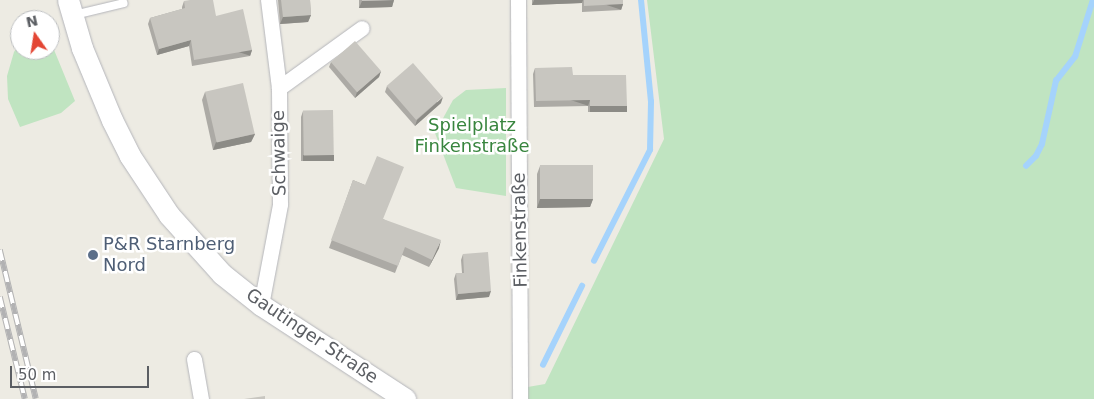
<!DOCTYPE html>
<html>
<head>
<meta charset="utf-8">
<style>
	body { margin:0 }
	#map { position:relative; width:1094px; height:399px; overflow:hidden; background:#edebe3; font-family:"DejaVu Sans",sans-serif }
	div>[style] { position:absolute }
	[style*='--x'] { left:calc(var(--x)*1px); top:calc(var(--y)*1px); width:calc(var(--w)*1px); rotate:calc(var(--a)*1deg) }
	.green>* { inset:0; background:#c0e4c1 }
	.stream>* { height:5.5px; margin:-2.75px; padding:0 2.75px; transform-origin:2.75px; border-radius:2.75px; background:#a5d3fc }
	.roads { filter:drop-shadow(0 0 1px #b4b5ba) drop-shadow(0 0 1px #b4b5ba) }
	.service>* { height:8px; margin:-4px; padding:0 4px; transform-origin:4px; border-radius:4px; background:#fff }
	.minor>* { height:15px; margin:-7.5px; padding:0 7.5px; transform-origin:7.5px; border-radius:7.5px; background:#fff }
	.secondary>* { height:21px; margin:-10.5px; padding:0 10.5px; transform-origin:10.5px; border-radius:10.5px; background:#fff }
	.rail>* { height:5.5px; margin-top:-2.75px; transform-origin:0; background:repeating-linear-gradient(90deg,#fff 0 11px,#b2b2b3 0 22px); box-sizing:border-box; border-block:1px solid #b2b2b3 }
	.wall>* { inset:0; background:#acaaa5 }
	.shaded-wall>* { inset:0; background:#8c8b86; transform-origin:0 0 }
	.building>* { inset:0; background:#c8c6c0; transform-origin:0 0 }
	.dots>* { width:14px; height:14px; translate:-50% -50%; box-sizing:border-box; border:2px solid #fff; border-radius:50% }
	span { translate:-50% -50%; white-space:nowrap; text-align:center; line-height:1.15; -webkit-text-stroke:5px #fff; paint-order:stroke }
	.park-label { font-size:18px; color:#38853e }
	.street-label { font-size:18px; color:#5b5e63 }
	.service-label { font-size:18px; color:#4e5e75 }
	.left { translate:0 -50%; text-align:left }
	.north { position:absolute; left:10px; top:10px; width:50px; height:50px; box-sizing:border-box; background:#fff; border:1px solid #bdbfc1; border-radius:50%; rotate:347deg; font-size:14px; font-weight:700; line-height:20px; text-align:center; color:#5b5e63 }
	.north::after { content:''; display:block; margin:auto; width:18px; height:22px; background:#e34634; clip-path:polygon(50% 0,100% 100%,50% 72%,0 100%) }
	.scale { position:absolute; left:10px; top:366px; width:139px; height:22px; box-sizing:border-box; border:2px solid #5b5e63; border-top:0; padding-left:6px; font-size:15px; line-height:18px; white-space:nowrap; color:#5b5e63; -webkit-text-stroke:4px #fff; paint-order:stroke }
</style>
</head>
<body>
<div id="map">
	<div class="green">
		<i style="clip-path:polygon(647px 0,1094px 0,1094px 399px,522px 399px,522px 388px,545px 384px,664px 139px)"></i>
		<i style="clip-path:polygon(50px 40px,75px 101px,61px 113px,20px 127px,8px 99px,7px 76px,14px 52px,20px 42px,20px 50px,50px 50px)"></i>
		<i style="clip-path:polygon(506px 88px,506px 196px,456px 188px,435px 133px,453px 100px,466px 90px)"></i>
	</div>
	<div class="stream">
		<i style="--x:1026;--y:166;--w:14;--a:-45"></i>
		<i style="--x:1036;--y:156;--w:13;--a:-63"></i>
		<i style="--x:1042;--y:144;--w:65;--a:-77.5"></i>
		<i style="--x:1056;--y:81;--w:31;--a:-52"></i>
		<i style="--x:1075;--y:57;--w:60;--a:-72.5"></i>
		<i style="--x:594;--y:261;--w:124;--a:-63.2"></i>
		<i style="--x:650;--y:150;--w:48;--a:-88.8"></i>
		<i style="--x:651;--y:102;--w:102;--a:-95.6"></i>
		<i style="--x:543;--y:365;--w:88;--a:-63.7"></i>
	</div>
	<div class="roads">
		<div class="service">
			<i style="--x:74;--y:15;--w:51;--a:-13.5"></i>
		</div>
		<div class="minor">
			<i style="--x:518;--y:0;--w:399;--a:89.7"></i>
			<i style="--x:279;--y:88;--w:102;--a:-35.9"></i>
			<i style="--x:261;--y:305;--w:103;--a:-79.3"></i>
			<i style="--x:280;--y:204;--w:116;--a:-90.5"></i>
			<i style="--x:279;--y:88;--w:89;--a:-97.1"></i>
			<i style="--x:194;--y:359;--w:41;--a:80.1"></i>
		</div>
		<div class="secondary">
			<i style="--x:68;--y:0;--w:50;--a:73.7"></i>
			<i style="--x:82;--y:48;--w:78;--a:67.4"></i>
			<i style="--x:112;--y:120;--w:40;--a:63.4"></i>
			<i style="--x:130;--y:156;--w:71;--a:56.5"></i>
			<i style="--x:169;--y:215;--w:79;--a:48.1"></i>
			<i style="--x:222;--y:274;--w:50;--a:38.5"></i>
			<i style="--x:261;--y:305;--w:172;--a:33.1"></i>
		</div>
	</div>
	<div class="rail">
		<i style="--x:0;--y:250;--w:153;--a:76.4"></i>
		<i style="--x:0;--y:297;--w:105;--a:76.2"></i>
	</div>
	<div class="wall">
		<i style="clip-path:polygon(278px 0,310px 0,311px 15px,308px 22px,280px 24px)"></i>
		<i style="clip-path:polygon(359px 0,394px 0,392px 7px,359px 8px)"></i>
		<i style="clip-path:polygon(532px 0,623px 0,623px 4px,621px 10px,582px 12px,582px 3px,532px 5px)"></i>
		<i style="clip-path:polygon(184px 1px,216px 16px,252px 50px,250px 56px,192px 66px,189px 46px,157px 55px,148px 24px,150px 18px,182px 9px,182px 7px)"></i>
		<i style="clip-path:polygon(331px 62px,381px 71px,379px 77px,355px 98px,329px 67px)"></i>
		<i style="clip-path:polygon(535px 68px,573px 75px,624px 112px,588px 112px,588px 106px,534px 107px,533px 74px)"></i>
		<i style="clip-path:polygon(387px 86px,441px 103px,415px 126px,385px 92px)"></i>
		<i style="clip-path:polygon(205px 92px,255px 134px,251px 142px,213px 150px,202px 100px)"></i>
		<i style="clip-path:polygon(303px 111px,332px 161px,301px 161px,301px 117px)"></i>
		<i style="clip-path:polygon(540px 166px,593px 199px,590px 207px,537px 208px,537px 174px)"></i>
		<i style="clip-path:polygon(353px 180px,365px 185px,383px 219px,439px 248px,429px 267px,402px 255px,395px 273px,329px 248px)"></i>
		<i style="clip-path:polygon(463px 254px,489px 297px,456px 300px,454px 279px,456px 273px,462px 273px,461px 260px)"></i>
	</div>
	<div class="shaded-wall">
		<i style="clip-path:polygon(394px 0,392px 7px,359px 8px,362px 1px)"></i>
		<i style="clip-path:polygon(534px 0,583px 0,582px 3px,532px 5px)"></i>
		<i style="left:623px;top:4px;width:6px;height:39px;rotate:108deg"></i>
		<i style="clip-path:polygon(311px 15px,308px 22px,280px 24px,283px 17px)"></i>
		<i style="clip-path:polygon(191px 40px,189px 46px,157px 55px,159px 49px)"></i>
		<i style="left:252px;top:50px;width:6px;height:59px;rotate:108deg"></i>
		<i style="clip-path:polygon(381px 71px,379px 77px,355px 98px,357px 92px)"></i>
		<i style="clip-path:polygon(443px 97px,441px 103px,415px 126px,417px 120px)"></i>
		<i style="left:590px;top:100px;width:6px;height:54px;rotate:108deg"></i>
		<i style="left:590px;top:106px;width:37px;height:6px"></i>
		<i style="clip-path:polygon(255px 134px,251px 142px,213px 150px,216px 142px)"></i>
		<i style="left:303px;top:155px;width:31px;height:6px"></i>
		<i style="clip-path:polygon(540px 199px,593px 199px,590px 207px,537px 208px)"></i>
		<i style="clip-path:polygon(441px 240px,439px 248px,429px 267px,432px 260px)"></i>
		<i style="clip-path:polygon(491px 291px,489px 297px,456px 300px,458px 294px)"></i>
	</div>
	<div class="building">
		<i style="clip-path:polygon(190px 0,213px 0,216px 16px,243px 9px,252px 50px,194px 60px,191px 40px,159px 49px,150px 18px,185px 8px,184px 1px)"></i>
		<i style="clip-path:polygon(281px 0,310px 0,311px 15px,283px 17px)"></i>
		<i style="clip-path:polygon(362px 0,394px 0,362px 1px)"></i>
		<i style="clip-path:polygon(584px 0,623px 0,623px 4px,584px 6px)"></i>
		<i style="left:355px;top:41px;width:40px;height:32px;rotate:49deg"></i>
		<i style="left:413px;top:63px;width:45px;height:35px;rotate:49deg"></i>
		<i style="clip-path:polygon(572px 67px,573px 75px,626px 75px,627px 106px,590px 106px,590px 100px,536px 101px,535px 68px)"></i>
		<i style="left:243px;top:83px;width:52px;height:39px;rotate:77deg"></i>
		<i style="left:333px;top:110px;width:45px;height:30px;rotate:89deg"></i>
		<i style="clip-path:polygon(377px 156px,404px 167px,383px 219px,441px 240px,432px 260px,405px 247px,398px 266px,331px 240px,353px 180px,365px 185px)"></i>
		<i style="left:593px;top:165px;width:34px;height:53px;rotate:90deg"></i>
		<i style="clip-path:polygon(488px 252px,491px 291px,458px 294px,456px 273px,464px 273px,463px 254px)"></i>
		<i style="clip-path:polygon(265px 396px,265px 399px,244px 399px)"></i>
	</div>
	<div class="dots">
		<i style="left:93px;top:255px;background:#5c6f8a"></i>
	</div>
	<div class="park-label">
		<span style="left:472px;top:136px">Spielplatz<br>Finkenstraße</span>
	</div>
	<div class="street-label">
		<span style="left:279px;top:153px;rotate:-91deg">Schwaige</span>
		<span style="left:520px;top:230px;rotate:-91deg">Finkenstraße</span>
		<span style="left:312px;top:336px;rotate:34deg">Gautinger Straße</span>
	</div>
	<div class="service-label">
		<span class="left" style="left:103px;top:255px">P&amp;R Starnberg<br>Nord</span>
	</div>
	<div class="north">N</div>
	<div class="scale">50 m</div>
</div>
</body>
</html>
